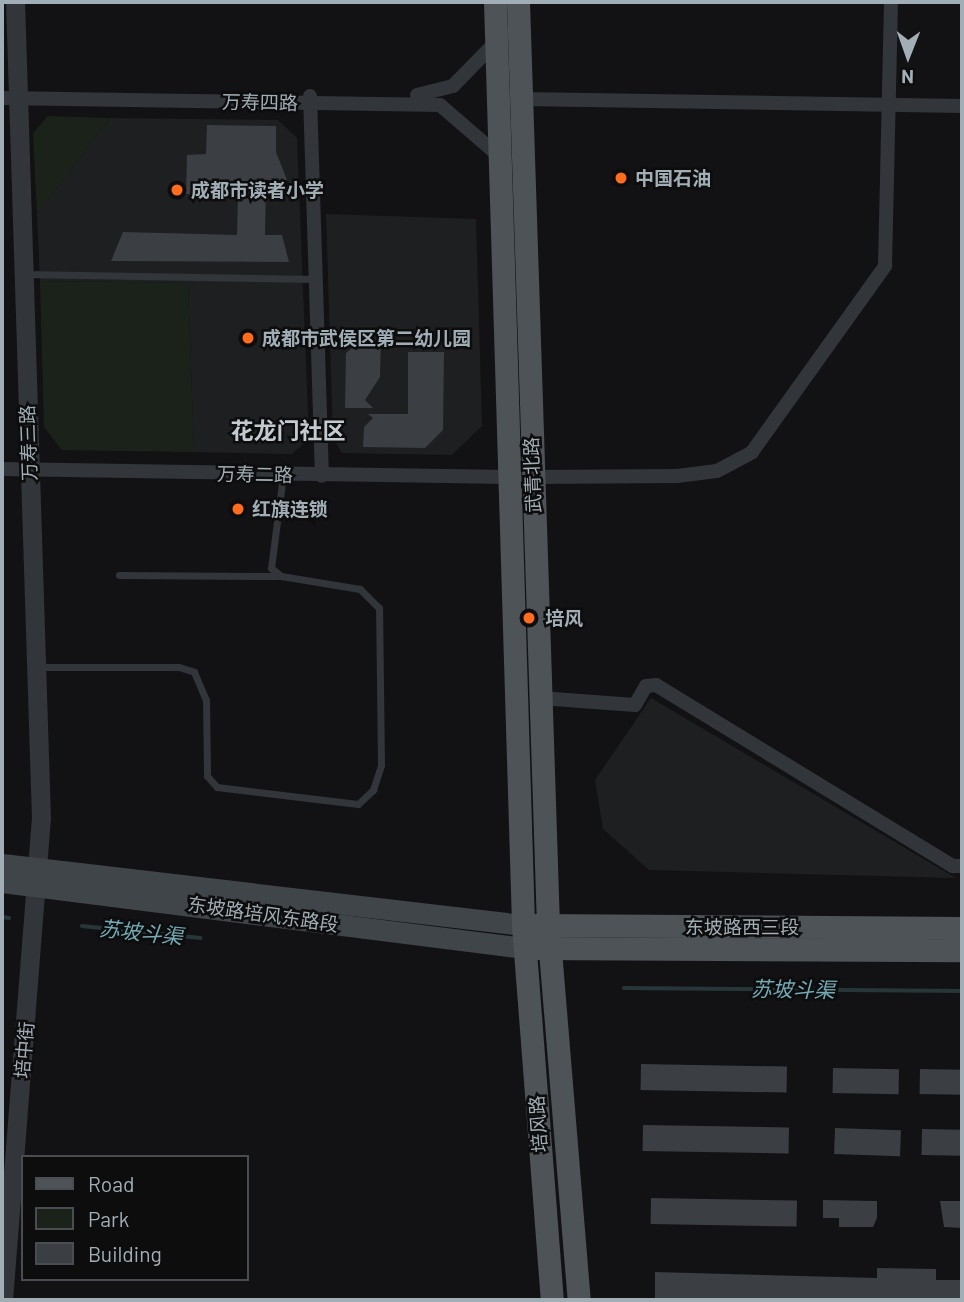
<!DOCTYPE html>
<html>
<head>
<meta charset="utf-8">
<style>
	body { margin:0 }
	#map { position:relative; width:964px; height:1302px; overflow:hidden; background:#121214; font-family:Barlow,"Noto Sans SC",sans-serif }
	div>[style] { position:absolute }
	[style*='--x'] { left:calc(var(--x)*1px); top:calc(var(--y)*1px); width:calc(var(--w)*1px); rotate:calc(var(--a)*1deg) }
	.built>* { inset:0; background:#1e1f21 }
	.green>* { inset:0; background:#1b221a }
	.stream>* { height:3.5px; margin:-1.75px; padding:0 1.75px; transform-origin:1.75px; border-radius:1.75px; background:#273638 }
	.building>* { inset:0; background:#3b3e42; transform-origin:0 0 }
	.service>* { height:7px; margin:-3.5px; padding:0 3.5px; transform-origin:3.5px; border-radius:3.5px; background:#323539 }
	.minor>* { height:14px; margin:-7px; padding:0 7px; transform-origin:7px; border-radius:7px; background:#323539 }
	.tertiary>* { height:19px; margin:-9.5px; padding:0 9.5px; transform-origin:9.5px; border-radius:9.5px; background:#323539 }
	.secondary>* { height:21px; margin:-10.5px; padding:0 10.5px; transform-origin:10.5px; border-radius:10.5px; background:#404549 }
	.primary>* { height:23px; margin:-11.5px; padding:0 11.5px; transform-origin:11.5px; border-radius:11.5px; background:#4e5358 }
	.dots>* { width:19px; height:19px; translate:-50% -50%; box-sizing:border-box; border:4px solid #0d0d0e; border-radius:50% }
	span { translate:-50% -50%; white-space:nowrap; text-align:center; line-height:1.15; -webkit-text-stroke:5px #0d0d0e; paint-order:stroke }
	.street-label { font-size:19px; color:#a2aeb6 }
	.poi-label { font-size:19px; color:#a2aeb6; font-weight:700 }
	.left { translate:0 -50%; text-align:left }
	.water-label { font-size:21px; color:#74abb5; font-style:italic }
	.quarter-label { font-size:23px; color:#c3cbd1; font-weight:700 }
	.frame { position:absolute; inset:0; border:4px solid #a2aeb6; pointer-events:none }
	.legend { position:absolute; left:21px; top:1155px; width:228px; height:126px; box-sizing:border-box; background:#0d0d0e; border:2px solid #494d51; margin:0; padding:9px 12px; list-style:none; font-size:21px; color:#a2aeb6 }
	.legend li { display:flex; align-items:center; gap:14px; height:35px }
	.legend b { width:35px; border:2px solid #494d51 }
	.north { position:absolute; left:873px; top:21px; width:70px; height:70px; -webkit-text-stroke:5px #0d0d0e; paint-order:stroke; rotate:181deg; font-size:19px; font-weight:700; line-height:28px; text-align:center; color:#a2aeb6 }
	.north::after { content:''; display:block; margin:auto; width:24px; height:32px; background:#a2aeb6; clip-path:polygon(50% 0,100% 100%,50% 72%,0 100%) }
</style>
</head>
<body>
<div id="map">
	<div class="built">
		<i style="clip-path:polygon(110px 118px,278px 120px,297px 138px,309px 439px,292px 454px,194px 452px,188px 283px,40px 281px,37px 215px)"></i>
		<i style="clip-path:polygon(326px 214px,476px 219px,482px 426px,452px 455px,342px 453px,333px 438px)"></i>
		<i style="clip-path:polygon(651px 698px,956px 878px,649px 870px,603px 829px,595px 780px)"></i>
	</div>
	<div class="green">
		<i style="clip-path:polygon(48px 116px,110px 118px,37px 215px,33px 133px)"></i>
		<i style="clip-path:polygon(40px 281px,188px 283px,194px 452px,62px 450px,44px 427px)"></i>
	</div>
	<div class="stream">
		<i style="--x:2;--y:917;--w:7;--a:8"></i>
		<i style="--x:82;--y:926;--w:119;--a:5.8"></i>
		<i style="--x:624;--y:988;--w:338;--a:0.5"></i>
	</div>
	<div class="building">
		<i style="clip-path:polygon(207px 125px,276px 126px,276px 152px,287px 180px,266px 180px,265px 235px,282px 235px,289px 262px,111px 261px,123px 232px,237px 235px,238px 195px,186px 194px,187px 155px,206px 154px)"></i>
		<i style="clip-path:polygon(363px 339px,381px 339px,380px 377px,365px 400px,373px 408px,345px 408px,346px 353px)"></i>
		<i style="clip-path:polygon(408px 352px,444px 352px,443px 430px,425px 448px,363px 447px,364px 427px,373px 418px,368px 414px,408px 414px)"></i>
		<i style="left:641px;top:1064px;width:146px;height:26px;rotate:1deg"></i>
		<i style="left:833px;top:1068px;width:66px;height:25px;rotate:1deg"></i>
		<i style="left:920px;top:1069px;width:42px;height:25px;rotate:1deg"></i>
		<i style="left:643px;top:1125px;width:146px;height:26px;rotate:1deg"></i>
		<i style="left:835px;top:1128px;width:66px;height:26px;rotate:2deg"></i>
		<i style="left:922px;top:1129px;width:40px;height:26px;rotate:1deg"></i>
		<i style="left:651px;top:1198px;width:146px;height:26px;rotate:1deg"></i>
		<i style="clip-path:polygon(823px 1200px,877px 1201px,877px 1218px,873px 1227px,839px 1227px,839px 1218px,823px 1218px)"></i>
		<i style="clip-path:polygon(940px 1201px,962px 1201px,962px 1228px,944px 1227px)"></i>
		<i style="clip-path:polygon(877px 1268px,936px 1269px,936px 1280px,962px 1280px,962px 1300px,655px 1298px,655px 1272px,877px 1278px)"></i>
	</div>
	<div class="service">
		<i style="--x:24;--y:274;--w:292;--a:1"></i>
		<i style="--x:119;--y:575;--w:161;--a:0.4"></i>
		<i style="--x:37;--y:667;--w:142;--a:0"></i>
		<i style="--x:179;--y:667;--w:16;--a:18"></i>
		<i style="--x:194;--y:672;--w:30;--a:67"></i>
		<i style="--x:206;--y:700;--w:76;--a:89.2"></i>
		<i style="--x:207;--y:776;--w:15;--a:48"></i>
		<i style="--x:217;--y:787;--w:142;--a:6.9"></i>
		<i style="--x:358;--y:804;--w:21;--a:-43"></i>
		<i style="--x:373;--y:790;--w:26;--a:-72"></i>
		<i style="--x:381;--y:765;--w:157;--a:-90.7"></i>
		<i style="--x:379;--y:608;--w:27;--a:-135"></i>
		<i style="--x:360;--y:589;--w:80;--a:-170.7"></i>
		<i style="--x:281;--y:576;--w:13;--a:-141"></i>
		<i style="--x:271;--y:568;--w:94;--a:-82.6"></i>
	</div>
	<div class="minor">
		<i style="--x:417;--y:95;--w:37;--a:-14"></i>
		<i style="--x:453;--y:86;--w:62;--a:-45.7"></i>
		<i style="--x:310;--y:96;--w:380;--a:88.2"></i>
		<i style="--x:2;--y:98;--w:438;--a:0.9"></i>
		<i style="--x:440;--y:105;--w:78;--a:40.8"></i>
		<i style="--x:521;--y:99;--w:441;--a:0.9"></i>
		<i style="--x:2;--y:469;--w:506;--a:0.91"></i>
		<i style="--x:532;--y:477;--w:145;--a:-0.4"></i>
		<i style="--x:677;--y:476;--w:40;--a:-7.1"></i>
		<i style="--x:717;--y:471;--w:40;--a:-28"></i>
		<i style="--x:752;--y:452;--w:229;--a:-54.4"></i>
		<i style="--x:885;--y:266;--w:264;--a:-88.7"></i>
		<i style="--x:540;--y:698;--w:95;--a:4.2"></i>
		<i style="--x:635;--y:705;--w:22;--a:-60"></i>
		<i style="--x:646;--y:686;--w:10;--a:-6"></i>
		<i style="--x:656;--y:685;--w:348;--a:31.4"></i>
		<i style="--x:953;--y:866;--w:9;--a:0"></i>
	</div>
	<div class="tertiary">
		<i style="--x:3;--y:1300;--w:482;--a:-85.5"></i>
		<i style="--x:41;--y:819;--w:817;--a:-91.82"></i>
	</div>
	<div class="secondary">
		<i style="--x:2;--y:864;--w:525;--a:6.68"></i>
		<i style="--x:2;--y:882;--w:526;--a:7.21"></i>
	</div>
	<div class="primary">
		<i style="--x:495;--y:2;--w:923;--a:88.26"></i>
		<i style="--x:523;--y:925;--w:376;--a:85.6"></i>
		<i style="--x:518;--y:2;--w:924;--a:88.14"></i>
		<i style="--x:548;--y:926;--w:375;--a:85.3"></i>
		<i style="--x:535;--y:925;--w:427;--a:0.4"></i>
		<i style="--x:534;--y:948;--w:428;--a:0.3"></i>
	</div>
	<div class="dots">
		<i style="left:621px;top:178px;background:#ff6c1e"></i>
		<i style="left:177px;top:190px;background:#ff6c1e"></i>
		<i style="left:248px;top:338px;background:#ff6c1e"></i>
		<i style="left:238px;top:509px;background:#ff6c1e"></i>
		<i style="left:529px;top:618px;background:#ff6c1e"></i>
	</div>
	<div class="street-label">
		<span style="left:260px;top:102px;rotate:1deg">万寿四路</span>
		<span style="left:28px;top:443px;rotate:-92deg">万寿三路</span>
		<span style="left:255px;top:474px;rotate:1deg">万寿二路</span>
		<span style="left:532px;top:475px;rotate:-92deg">武青北路</span>
		<span style="left:263px;top:914px;rotate:8deg">东坡路培风东路段</span>
		<span style="left:742px;top:927px">东坡路西三段</span>
		<span style="left:24px;top:1050px;rotate:-85deg">培中街</span>
		<span style="left:538px;top:1124px;rotate:-94deg">培风路</span>
	</div>
	<div class="poi-label">
		<span class="left" style="left:635px;top:178px">中国石油</span>
		<span class="left" style="left:191px;top:190px">成都市读者小学</span>
		<span class="left" style="left:262px;top:338px">成都市武侯区第二幼儿园</span>
		<span class="left" style="left:252px;top:509px">红旗连锁</span>
		<span class="left" style="left:545px;top:618px">培风</span>
	</div>
	<div class="water-label">
		<span style="left:141px;top:932px;rotate:6deg">苏坡斗渠</span>
		<span style="left:793px;top:989px;rotate:1deg">苏坡斗渠</span>
	</div>
	<div class="quarter-label">
		<span style="left:288px;top:430px">花龙门社区</span>
	</div>
	<div class="frame"></div>
	<ul class="legend">
	<li><b style="height:9px;background:#4e5358"></b>Road</li>
	<li><b style="height:19px;background:#1b221a"></b>Park</li>
	<li><b style="height:19px;background:#3b3e42"></b>Building</li>
	</ul>
	<div class="north">N</div>
</div>
</body>
</html>
